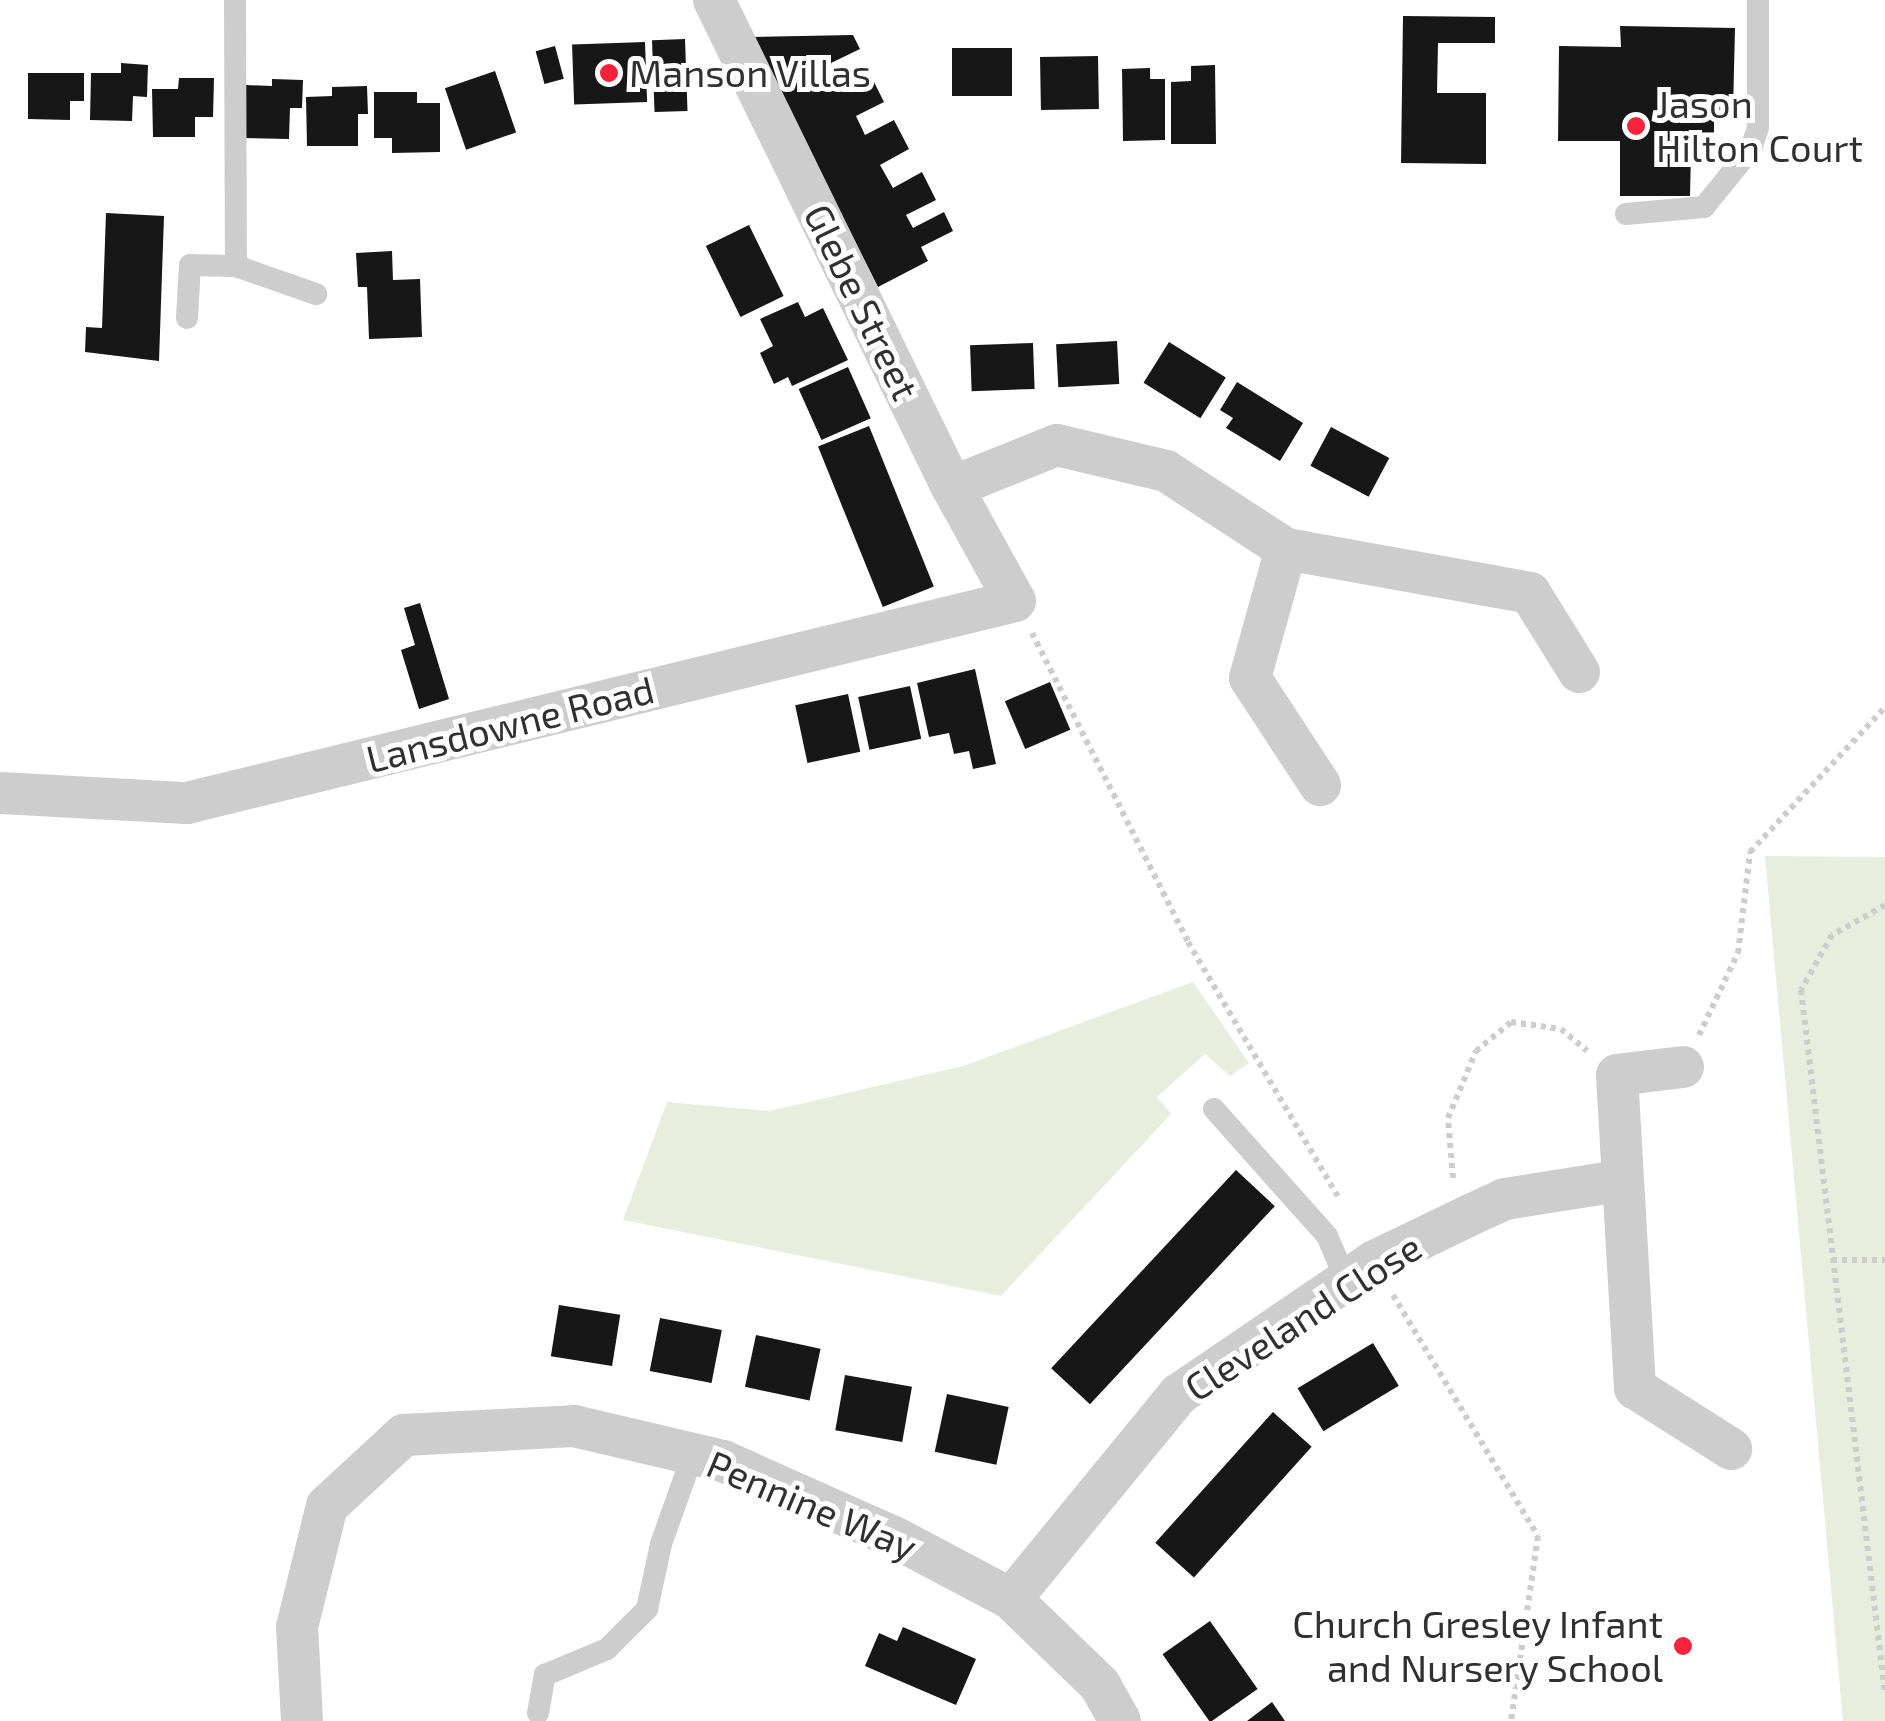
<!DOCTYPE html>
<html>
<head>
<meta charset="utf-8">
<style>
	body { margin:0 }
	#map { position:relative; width:1885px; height:1721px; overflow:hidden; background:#fff; font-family:"Exo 2",sans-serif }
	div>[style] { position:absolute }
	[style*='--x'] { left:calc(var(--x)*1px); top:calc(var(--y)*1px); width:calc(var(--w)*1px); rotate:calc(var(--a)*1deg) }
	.green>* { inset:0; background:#e7eedd }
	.building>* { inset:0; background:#171717; transform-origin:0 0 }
	.path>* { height:6px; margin-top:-3px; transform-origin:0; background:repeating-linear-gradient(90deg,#cdcdcd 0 5px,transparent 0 10px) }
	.lane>* { height:22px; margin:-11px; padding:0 11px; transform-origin:11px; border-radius:11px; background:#cdcdcd }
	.street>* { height:42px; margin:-21px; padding:0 21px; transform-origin:21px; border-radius:21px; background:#cdcdcd }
	.dots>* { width:28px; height:28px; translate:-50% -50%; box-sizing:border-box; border:5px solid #fff; border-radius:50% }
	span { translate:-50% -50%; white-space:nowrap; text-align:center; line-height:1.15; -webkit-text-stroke:10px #fff; paint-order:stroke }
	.poi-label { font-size:38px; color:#303030 }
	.left { translate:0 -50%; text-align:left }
	.right { translate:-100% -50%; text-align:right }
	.street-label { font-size:38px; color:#303030 }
</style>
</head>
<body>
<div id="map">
	<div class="green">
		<i style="clip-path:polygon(1765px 856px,1885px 857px,1885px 1721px,1843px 1721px)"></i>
		<i style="clip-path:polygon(1193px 982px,1249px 1063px,1230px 1076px,1205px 1054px,1157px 1097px,1171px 1114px,1001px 1296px,623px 1220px,667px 1102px,770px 1111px,963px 1066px)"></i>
	</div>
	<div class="building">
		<i style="clip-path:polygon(1403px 16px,1495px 17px,1495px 43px,1438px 43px,1437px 93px,1486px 93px,1486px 164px,1401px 163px)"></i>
		<i style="clip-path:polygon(1620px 26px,1735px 28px,1733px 111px,1714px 111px,1714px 153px,1691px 152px,1690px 196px,1620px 196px,1620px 141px,1558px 141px,1559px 46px,1621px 47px)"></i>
		<i style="clip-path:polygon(853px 35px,860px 49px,831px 63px,844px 87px,870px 74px,884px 102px,856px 116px,865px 135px,894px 120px,909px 149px,880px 165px,893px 188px,922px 172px,936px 200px,906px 215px,913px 228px,944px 212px,953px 231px,921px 247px,928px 261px,878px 287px,752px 37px)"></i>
		<i style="left:685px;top:39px;width:72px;height:33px;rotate:88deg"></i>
		<i style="left:645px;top:42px;width:60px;height:73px;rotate:88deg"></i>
		<i style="left:555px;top:46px;width:34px;height:20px;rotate:75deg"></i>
		<i style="left:952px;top:48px;width:60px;height:48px"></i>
		<i style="left:1098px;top:56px;width:53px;height:58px;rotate:89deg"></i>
		<i style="clip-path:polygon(121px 63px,148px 65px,147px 97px,133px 96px,132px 121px,90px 120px,91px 73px,121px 73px)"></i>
		<i style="clip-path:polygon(1215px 65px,1216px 144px,1171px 144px,1171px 82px,1191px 81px,1191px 66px)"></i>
		<i style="clip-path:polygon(1150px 68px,1150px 79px,1165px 79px,1165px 140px,1123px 141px,1122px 69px)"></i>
		<i style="left:495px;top:71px;width:65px;height:53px;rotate:71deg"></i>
		<i style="clip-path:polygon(28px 73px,84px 73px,84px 101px,70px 101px,70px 120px,28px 119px)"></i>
		<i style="clip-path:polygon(179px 78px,214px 78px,213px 117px,195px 117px,195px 137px,153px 137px,152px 89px,178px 89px)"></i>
		<i style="clip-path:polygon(272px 79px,303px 80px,302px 108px,290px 108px,289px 139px,242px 138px,244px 85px,272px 86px)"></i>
		<i style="clip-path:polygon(367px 86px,368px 114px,358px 114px,358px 146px,307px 146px,306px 97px,332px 96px,332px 87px)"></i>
		<i style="clip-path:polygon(374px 92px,417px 92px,417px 103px,440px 103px,440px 152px,392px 153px,392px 138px,374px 138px)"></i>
		<i style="clip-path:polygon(106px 213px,164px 216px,159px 361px,85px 352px,86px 327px,102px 328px)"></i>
		<i style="left:749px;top:225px;width:79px;height:48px;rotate:64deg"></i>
		<i style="clip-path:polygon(392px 251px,393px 280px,420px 279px,422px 337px,369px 339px,367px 287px,358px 287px,356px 253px)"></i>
		<i style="clip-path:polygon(798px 302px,805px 317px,823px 308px,848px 360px,792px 386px,788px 377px,774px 384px,760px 353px,773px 346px,760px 319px)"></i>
		<i style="left:1117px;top:341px;width:43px;height:61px;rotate:87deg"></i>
		<i style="left:1169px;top:342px;width:67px;height:48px;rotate:32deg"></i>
		<i style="left:1033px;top:343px;width:46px;height:63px;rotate:88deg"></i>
		<i style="left:848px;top:367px;width:56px;height:54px;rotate:66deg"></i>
		<i style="clip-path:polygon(1237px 382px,1303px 423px,1280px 461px,1226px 428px,1233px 418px,1220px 410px)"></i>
		<i style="left:869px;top:426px;width:173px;height:55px;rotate:68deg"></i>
		<i style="left:1331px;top:427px;width:66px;height:44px;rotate:28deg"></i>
		<i style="clip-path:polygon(420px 603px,449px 699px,419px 709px,401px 650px,415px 645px,404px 608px)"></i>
		<i style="clip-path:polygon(975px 669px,996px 764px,973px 769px,969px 751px,954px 754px,949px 733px,929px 737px,917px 683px)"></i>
		<i style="left:1050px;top:682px;width:52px;height:49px;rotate:67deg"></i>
		<i style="left:910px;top:686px;width:54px;height:53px;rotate:78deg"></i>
		<i style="left:848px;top:694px;width:59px;height:54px;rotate:78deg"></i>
		<i style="left:1236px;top:1170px;width:53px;height:271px;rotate:43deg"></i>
		<i style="left:559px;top:1305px;width:62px;height:52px;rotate:9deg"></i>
		<i style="left:660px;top:1318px;width:63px;height:54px;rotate:11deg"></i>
		<i style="left:756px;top:1335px;width:66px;height:53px;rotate:12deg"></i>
		<i style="left:1373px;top:1343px;width:50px;height:88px;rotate:59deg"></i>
		<i style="left:845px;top:1375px;width:68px;height:56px;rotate:10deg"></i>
		<i style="left:947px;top:1394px;width:63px;height:59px;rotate:12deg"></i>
		<i style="left:1273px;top:1412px;width:52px;height:176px;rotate:42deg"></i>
		<i style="left:1210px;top:1621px;width:83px;height:58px;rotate:55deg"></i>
		<i style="clip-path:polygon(903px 1627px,976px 1659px,956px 1705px,865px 1666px,879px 1633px,897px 1641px)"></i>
		<i style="clip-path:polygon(1272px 1702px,1285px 1721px,1247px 1721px)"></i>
	</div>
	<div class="path">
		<i style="--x:1032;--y:633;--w:346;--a:63.2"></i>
		<i style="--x:1188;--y:942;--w:296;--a:59.5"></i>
		<i style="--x:1885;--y:905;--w:61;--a:150.5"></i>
		<i style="--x:1832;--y:935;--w:63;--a:119.4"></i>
		<i style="--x:1801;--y:990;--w:708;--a:83.19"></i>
		<i style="--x:1699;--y:1035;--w:91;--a:-64.6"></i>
		<i style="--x:1738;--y:953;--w:102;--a:-83.2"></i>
		<i style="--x:1750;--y:852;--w:198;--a:-47"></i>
		<i style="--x:1453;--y:1178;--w:60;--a:-94.8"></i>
		<i style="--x:1448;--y:1118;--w:73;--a:-67.3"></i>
		<i style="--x:1476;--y:1051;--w:45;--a:-39.6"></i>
		<i style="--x:1511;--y:1022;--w:50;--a:8"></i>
		<i style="--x:1561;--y:1029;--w:34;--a:40"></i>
		<i style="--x:1832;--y:1260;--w:53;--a:0"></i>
		<i style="--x:1393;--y:1295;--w:281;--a:59"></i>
		<i style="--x:1538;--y:1536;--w:187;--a:98.3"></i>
	</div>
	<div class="lane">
		<i style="--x:235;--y:0;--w:266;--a:89.8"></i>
		<i style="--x:1626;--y:214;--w:78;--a:-5.1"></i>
		<i style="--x:1704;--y:207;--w:75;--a:-51"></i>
		<i style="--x:1751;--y:149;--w:23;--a:-72"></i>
		<i style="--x:1758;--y:127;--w:127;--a:-90"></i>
		<i style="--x:187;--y:318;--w:53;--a:-86.8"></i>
		<i style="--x:190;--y:265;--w:46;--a:1.2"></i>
		<i style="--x:236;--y:266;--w:85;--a:19.3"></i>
		<i style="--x:1214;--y:1109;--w:170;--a:48.3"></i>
		<i style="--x:1327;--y:1236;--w:48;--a:66.6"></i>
		<i style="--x:538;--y:1713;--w:39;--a:-80"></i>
		<i style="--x:545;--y:1675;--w:67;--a:-22.8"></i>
		<i style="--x:607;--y:1649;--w:57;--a:-45"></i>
		<i style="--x:647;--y:1609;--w:66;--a:-77.8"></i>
		<i style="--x:661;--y:1544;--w:96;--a:-70.4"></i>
	</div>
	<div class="street">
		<i style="--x:952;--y:487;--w:113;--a:-21.8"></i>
		<i style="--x:1057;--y:445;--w:112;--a:13.4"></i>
		<i style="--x:1166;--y:471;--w:143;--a:33"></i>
		<i style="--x:1286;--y:549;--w:248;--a:10.2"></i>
		<i style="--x:1530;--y:593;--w:93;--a:58.2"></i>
		<i style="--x:1286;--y:549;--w:134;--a:105.6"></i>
		<i style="--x:1250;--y:678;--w:128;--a:56.8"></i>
		<i style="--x:0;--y:793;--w:187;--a:3.1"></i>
		<i style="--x:187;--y:803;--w:852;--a:-13.71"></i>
		<i style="--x:1015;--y:601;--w:130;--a:-118.9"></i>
		<i style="--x:952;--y:487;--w:542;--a:-116.05"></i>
		<i style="--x:1683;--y:1067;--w:66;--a:173.1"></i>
		<i style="--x:1617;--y:1075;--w:314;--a:86.7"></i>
		<i style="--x:1635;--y:1388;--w:114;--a:32.4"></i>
		<i style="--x:1011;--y:1599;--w:265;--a:-50.7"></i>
		<i style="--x:1179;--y:1394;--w:235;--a:-34.2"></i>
		<i style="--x:1373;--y:1262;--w:106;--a:-25.8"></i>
		<i style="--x:1468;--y:1216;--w:41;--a:-24.7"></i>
		<i style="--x:1505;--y:1199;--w:115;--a:-9"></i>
		<i style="--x:302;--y:1721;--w:94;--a:-93"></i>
		<i style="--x:297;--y:1627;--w:125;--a:-76.1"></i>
		<i style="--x:327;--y:1506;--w:105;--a:-42.7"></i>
		<i style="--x:404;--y:1435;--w:170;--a:-3"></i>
		<i style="--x:574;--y:1426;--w:153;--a:13.2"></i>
		<i style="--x:723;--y:1461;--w:187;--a:24"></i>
		<i style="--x:894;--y:1537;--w:132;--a:27.9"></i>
		<i style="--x:1011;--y:1599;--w:124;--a:44"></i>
		<i style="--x:1100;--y:1685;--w:41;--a:60.9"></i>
	</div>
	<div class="dots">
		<i style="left:609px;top:73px;background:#f6233a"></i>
		<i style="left:1636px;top:126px;background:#f6233a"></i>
		<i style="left:1683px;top:1646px;background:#f6233a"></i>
	</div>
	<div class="poi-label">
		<span class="left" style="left:629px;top:73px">Manson Villas</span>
		<span class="left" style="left:1656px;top:126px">Jason<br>Hilton Court</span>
		<span class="right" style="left:1663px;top:1646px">Church Gresley Infant<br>and Nursery School</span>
	</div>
	<div class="street-label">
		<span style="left:862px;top:302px;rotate:64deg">Glebe Street</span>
		<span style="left:510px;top:724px;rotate:-14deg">Lansdowne Road</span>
		<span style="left:1303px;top:1317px;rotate:-33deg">Cleveland Close</span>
		<span style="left:812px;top:1505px;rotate:23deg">Pennine Way</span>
	</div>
</div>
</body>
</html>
